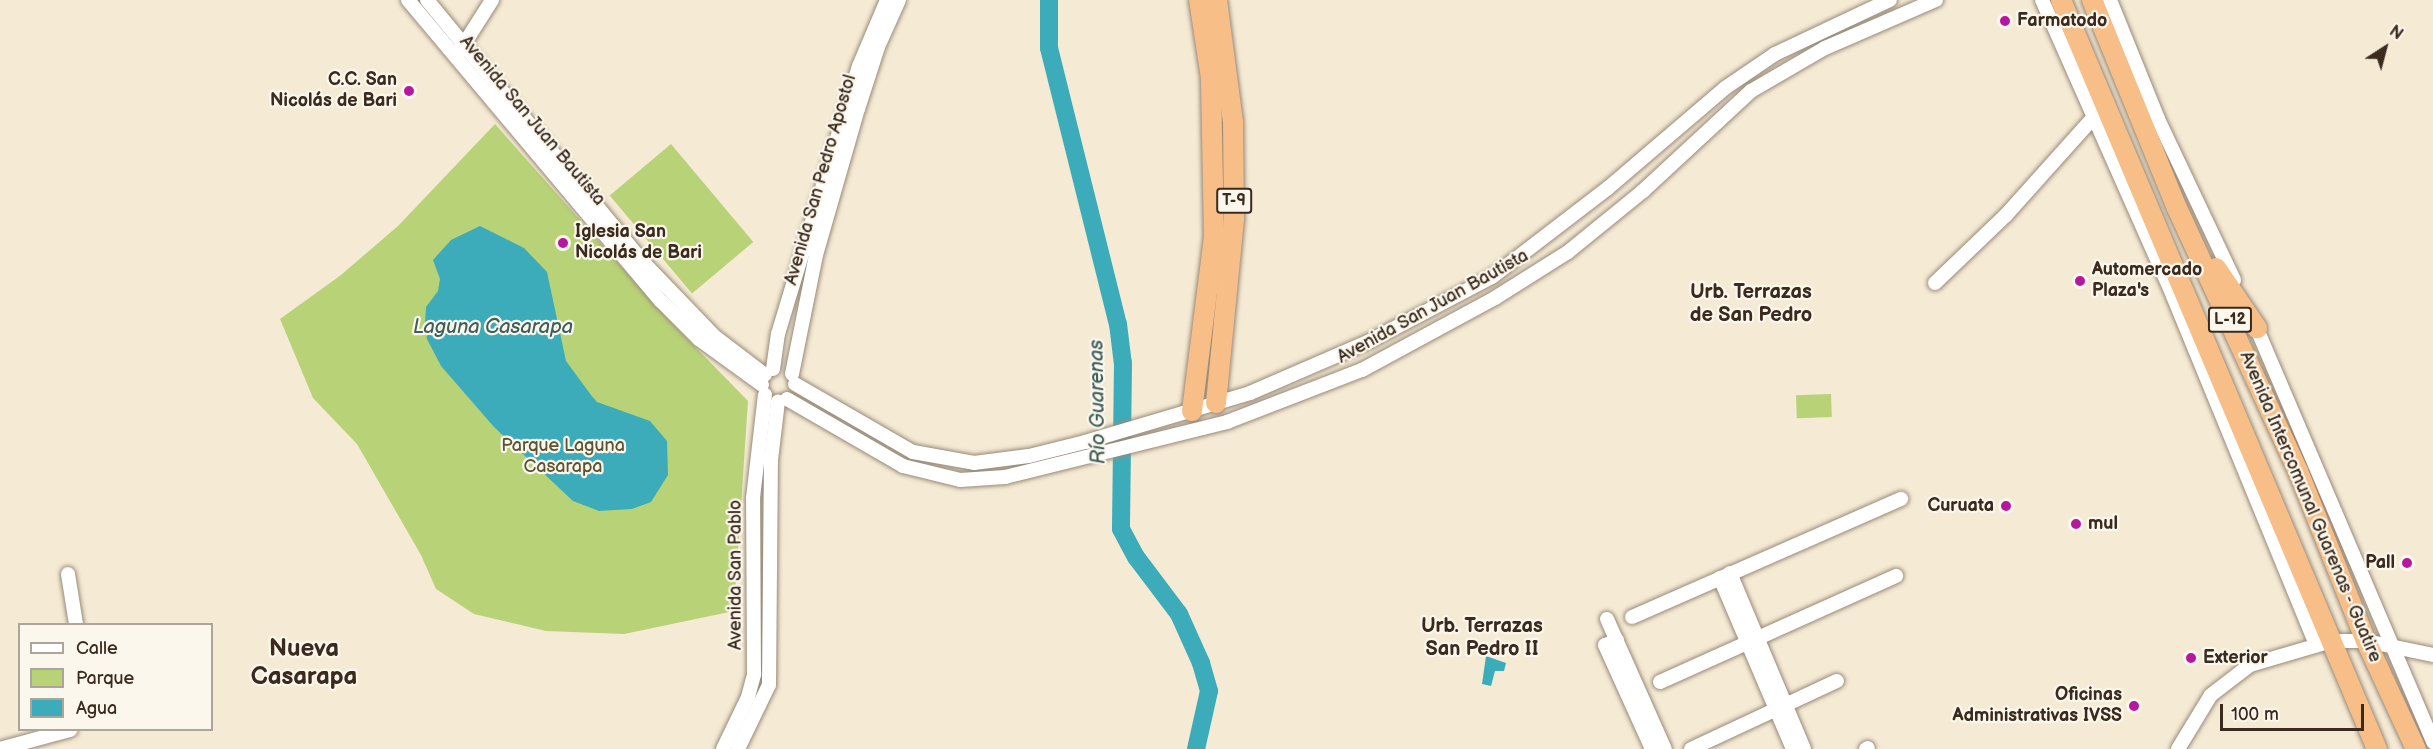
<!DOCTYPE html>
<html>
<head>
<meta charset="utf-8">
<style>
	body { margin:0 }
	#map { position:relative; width:2433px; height:749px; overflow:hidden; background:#f5ead4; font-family:"Balsamiq Sans",sans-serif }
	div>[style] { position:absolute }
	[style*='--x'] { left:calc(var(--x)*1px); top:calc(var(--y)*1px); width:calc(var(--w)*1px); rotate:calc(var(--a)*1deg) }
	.green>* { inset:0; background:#b8d278; transform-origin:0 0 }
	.water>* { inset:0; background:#3dacba }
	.river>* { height:18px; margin:-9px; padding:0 9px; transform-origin:9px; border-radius:9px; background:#3dacba }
	.roads { filter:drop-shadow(0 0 2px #988a79) drop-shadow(0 0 2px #988a79) }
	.minor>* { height:14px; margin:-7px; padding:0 7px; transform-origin:7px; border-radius:7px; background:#fff }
	.highway>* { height:20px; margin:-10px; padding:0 10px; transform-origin:10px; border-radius:10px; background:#f7be87 }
	.dots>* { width:16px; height:16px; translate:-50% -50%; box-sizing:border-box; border:3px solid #fbf7ec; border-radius:50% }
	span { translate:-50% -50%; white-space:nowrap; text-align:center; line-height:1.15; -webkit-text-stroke:4.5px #fbf7ec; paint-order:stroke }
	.shield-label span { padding:2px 4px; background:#fbf7ec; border:2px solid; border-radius:4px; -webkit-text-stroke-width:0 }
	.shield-label { font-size:16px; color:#3b2a1e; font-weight:700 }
	.poi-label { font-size:18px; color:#3b2a1e; font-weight:700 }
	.left { translate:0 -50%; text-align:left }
	.right { translate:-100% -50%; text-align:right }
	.street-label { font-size:18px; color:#3b2a1e }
	.park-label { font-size:18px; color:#5a5434 }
	.neighbourhood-label { font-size:20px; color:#3b2a1e; font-weight:700 }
	.water-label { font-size:20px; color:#3c5e5c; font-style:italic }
	.district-label { font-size:24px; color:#3b2a1e; font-weight:700 }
	.legend { position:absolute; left:18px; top:623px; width:195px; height:108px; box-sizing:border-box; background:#fbf7ec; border:2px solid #aea59a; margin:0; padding:8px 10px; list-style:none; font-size:18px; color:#3b2a1e }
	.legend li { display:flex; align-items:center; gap:12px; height:30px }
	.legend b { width:30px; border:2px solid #aea59a }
	.north { position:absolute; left:2355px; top:18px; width:60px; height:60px; -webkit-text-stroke:4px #fbf7ec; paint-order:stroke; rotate:36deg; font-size:16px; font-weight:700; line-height:24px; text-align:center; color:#3b2a1e }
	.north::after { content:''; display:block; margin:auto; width:21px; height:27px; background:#3b2a1e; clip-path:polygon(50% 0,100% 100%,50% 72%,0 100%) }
	.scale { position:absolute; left:2220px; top:704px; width:144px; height:27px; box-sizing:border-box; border:3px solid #3b2a1e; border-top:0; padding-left:8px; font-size:18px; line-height:21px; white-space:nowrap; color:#3b2a1e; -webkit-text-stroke:4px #fbf7ec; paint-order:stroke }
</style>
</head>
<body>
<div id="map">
	<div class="green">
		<i style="clip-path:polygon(495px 124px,667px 318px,748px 401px,734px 611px,624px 634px,546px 631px,474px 614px,436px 589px,421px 555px,357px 444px,313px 398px,280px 319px,341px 275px,398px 226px)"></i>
		<i style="left:671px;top:144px;width:128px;height:80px;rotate:50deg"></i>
		<i style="left:1831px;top:394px;width:23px;height:35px;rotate:88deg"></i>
	</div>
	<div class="water">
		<i style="clip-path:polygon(480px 226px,524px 248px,547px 272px,566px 361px,591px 395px,597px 402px,650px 421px,667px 441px,668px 475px,651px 502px,632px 509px,599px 511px,573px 501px,494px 427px,441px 366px,427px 339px,425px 323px,426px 307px,438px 291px,440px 279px,433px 260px,451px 240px)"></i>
		<i style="clip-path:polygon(1486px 656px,1506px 663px,1504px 671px,1495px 671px,1491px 686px,1482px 684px)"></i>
	</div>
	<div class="river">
		<i style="--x:1049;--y:0;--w:48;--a:90"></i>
		<i style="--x:1049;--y:48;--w:284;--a:76"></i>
		<i style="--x:1118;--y:324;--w:39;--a:83"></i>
		<i style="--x:1123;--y:363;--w:166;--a:90.7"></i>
		<i style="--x:1121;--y:529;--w:32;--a:62"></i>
		<i style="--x:1136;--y:557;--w:71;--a:53"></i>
		<i style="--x:1179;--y:614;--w:54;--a:65.8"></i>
		<i style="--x:1201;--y:663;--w:29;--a:74"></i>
		<i style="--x:1209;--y:691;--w:59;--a:102.6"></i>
	</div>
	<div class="roads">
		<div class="minor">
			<i style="--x:408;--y:0;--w:393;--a:50"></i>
			<i style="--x:661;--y:301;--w:54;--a:45"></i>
			<i style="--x:699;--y:339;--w:78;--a:36.1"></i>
			<i style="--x:427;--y:0;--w:341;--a:50.5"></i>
			<i style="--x:644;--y:263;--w:101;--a:46.2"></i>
			<i style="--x:714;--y:336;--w:64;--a:37.4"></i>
			<i style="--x:2042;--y:0;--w:324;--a:66.1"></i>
			<i style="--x:2173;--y:296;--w:376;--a:67.7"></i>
			<i style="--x:2110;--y:0;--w:128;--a:68"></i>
			<i style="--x:2158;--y:119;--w:178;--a:64.7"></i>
			<i style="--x:459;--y:52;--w:62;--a:-57.6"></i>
			<i style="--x:1935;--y:283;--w:98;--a:-43.8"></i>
			<i style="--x:2006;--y:215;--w:132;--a:-48.1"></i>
			<i style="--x:2254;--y:322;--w:457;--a:66.9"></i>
			<i style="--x:773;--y:369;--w:35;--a:-82"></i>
			<i style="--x:778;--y:334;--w:280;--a:-73.2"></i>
			<i style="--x:859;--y:66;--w:72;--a:-67"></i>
			<i style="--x:792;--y:374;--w:121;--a:-78.6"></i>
			<i style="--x:816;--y:255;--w:152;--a:-74"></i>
			<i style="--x:858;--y:109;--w:65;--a:-72.1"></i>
			<i style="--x:878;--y:47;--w:51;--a:-65.9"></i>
			<i style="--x:795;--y:384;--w:136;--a:30"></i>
			<i style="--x:913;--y:452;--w:62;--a:10.2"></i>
			<i style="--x:974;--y:463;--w:55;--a:-7.3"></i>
			<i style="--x:1029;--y:456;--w:58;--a:-14"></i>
			<i style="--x:1085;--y:442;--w:172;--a:-16.5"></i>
			<i style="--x:1250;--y:393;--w:129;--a:-23.4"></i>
			<i style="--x:1368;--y:342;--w:140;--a:-27.7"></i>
			<i style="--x:1492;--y:277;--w:146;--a:-37.5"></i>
			<i style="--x:1608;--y:188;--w:154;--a:-40.5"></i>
			<i style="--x:1725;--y:88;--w:60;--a:-34.2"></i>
			<i style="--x:1775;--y:54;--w:127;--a:-25.2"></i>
			<i style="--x:787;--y:399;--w:134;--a:30"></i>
			<i style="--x:903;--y:466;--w:59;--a:13.8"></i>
			<i style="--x:960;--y:480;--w:45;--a:-3.8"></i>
			<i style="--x:1005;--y:477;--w:229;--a:-13.9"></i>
			<i style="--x:1227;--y:422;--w:145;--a:-21.1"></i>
			<i style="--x:1362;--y:370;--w:151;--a:-28.4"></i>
			<i style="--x:1495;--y:298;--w:86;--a:-32.2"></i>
			<i style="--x:1568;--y:252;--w:97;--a:-39.1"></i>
			<i style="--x:1643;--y:191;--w:147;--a:-42.8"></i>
			<i style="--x:1751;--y:91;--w:86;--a:-30.2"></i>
			<i style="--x:1825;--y:48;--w:121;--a:-23.4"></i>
			<i style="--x:1730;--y:573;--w:191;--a:67.2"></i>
			<i style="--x:68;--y:574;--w:51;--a:80.9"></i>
			<i style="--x:1720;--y:578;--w:186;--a:66.9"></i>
			<i style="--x:1632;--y:617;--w:294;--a:-23.7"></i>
			<i style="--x:1607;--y:619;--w:142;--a:66"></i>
			<i style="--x:1617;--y:640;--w:13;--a:157"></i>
			<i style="--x:1605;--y:645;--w:114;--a:65.7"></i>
			<i style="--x:1660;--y:682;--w:259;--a:-24.2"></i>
			<i style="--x:0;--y:749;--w:73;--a:-15.2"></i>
			<i style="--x:723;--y:749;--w:58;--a:-64.3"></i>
			<i style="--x:748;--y:697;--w:24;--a:-75"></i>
			<i style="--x:754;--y:674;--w:176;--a:-90.3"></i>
			<i style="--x:753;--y:498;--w:104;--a:-83.4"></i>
			<i style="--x:738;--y:749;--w:71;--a:-64.2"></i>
			<i style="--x:769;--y:685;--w:225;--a:-89.5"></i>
			<i style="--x:771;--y:460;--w:59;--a:-83.2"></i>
			<i style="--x:1691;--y:749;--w:161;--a:-25"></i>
			<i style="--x:1866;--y:749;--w:2;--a:-27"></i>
			<i style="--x:2178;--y:749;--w:63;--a:-58.6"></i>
			<i style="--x:2211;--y:695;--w:49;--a:-37.6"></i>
			<i style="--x:2250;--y:665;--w:85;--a:-16.3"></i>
			<i style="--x:2332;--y:641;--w:34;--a:0"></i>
			<i style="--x:2366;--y:641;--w:68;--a:11.8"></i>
		</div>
		<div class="highway">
			<i style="--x:2061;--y:0;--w:813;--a:67.13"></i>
			<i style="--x:2092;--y:0;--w:225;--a:67.8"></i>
			<i style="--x:2177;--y:208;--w:289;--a:65.3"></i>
			<i style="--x:2298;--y:471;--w:183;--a:68.2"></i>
			<i style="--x:2366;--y:641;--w:119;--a:65.2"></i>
			<i style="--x:2216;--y:268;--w:73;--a:55.7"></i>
			<i style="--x:1216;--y:403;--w:186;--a:-84.4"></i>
			<i style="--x:1234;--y:218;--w:96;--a:-90.6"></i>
			<i style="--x:1233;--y:122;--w:123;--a:-97.5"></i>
			<i style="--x:1192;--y:411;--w:175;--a:-82.8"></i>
			<i style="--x:1214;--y:237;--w:159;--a:-91.1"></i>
			<i style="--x:1211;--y:78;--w:79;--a:-98.7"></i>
		</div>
	</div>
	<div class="dots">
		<i style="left:2005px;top:21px;background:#b5179e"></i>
		<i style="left:409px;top:91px;background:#b5179e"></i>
		<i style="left:563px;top:243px;background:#b5179e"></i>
		<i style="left:2080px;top:281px;background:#b5179e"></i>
		<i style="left:2006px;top:506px;background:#b5179e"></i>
		<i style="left:2076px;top:524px;background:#b5179e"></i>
		<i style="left:2407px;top:563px;background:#b5179e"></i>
		<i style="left:2191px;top:658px;background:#b5179e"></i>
		<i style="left:2134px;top:706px;background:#b5179e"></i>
	</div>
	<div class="shield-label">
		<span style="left:1234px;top:201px">T-9</span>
		<span style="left:2230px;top:320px">L-12</span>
	</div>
	<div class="poi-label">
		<span class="left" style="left:2017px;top:21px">Farmatodo</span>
		<span class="right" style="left:397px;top:91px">C.C. San<br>Nicolás de Bari</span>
		<span class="left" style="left:575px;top:243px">Iglesia San<br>Nicolás de Bari</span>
		<span class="left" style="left:2092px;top:281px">Automercado<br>Plaza's</span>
		<span class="right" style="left:1994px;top:506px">Curuata</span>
		<span class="left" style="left:2088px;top:524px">mul</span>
		<span class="right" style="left:2395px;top:563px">Pall</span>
		<span class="left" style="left:2203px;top:658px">Exterior</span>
		<span class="right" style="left:2122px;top:706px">Oficinas<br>Administrativas IVSS</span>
	</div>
	<div class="street-label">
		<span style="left:532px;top:121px;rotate:50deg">Avenida San Juan Bautista</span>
		<span style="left:821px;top:180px;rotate:-74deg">Avenida San Pedro Apostol</span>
		<span style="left:1433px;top:307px;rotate:-29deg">Avenida San Juan Bautista</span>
		<span style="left:2310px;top:507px;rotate:67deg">Avenida Intercomunal Guarenas - Guatire</span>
		<span style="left:736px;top:575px;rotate:-90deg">Avenida San Pablo</span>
	</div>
	<div class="park-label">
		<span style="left:563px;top:457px">Parque Laguna<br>Casarapa</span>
	</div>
	<div class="neighbourhood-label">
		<span style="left:1751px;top:304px">Urb. Terrazas<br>de San Pedro</span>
		<span style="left:1482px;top:638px">Urb. Terrazas<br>San Pedro II</span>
	</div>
	<div class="water-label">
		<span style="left:493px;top:327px">Laguna Casarapa</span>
		<span style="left:1098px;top:402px;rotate:-91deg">Río Guarenas</span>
	</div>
	<div class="district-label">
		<span style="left:304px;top:663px">Nueva<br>Casarapa</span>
	</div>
	<ul class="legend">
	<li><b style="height:8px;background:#fff"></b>Calle</li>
	<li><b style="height:16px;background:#b8d278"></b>Parque</li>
	<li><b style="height:16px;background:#3dacba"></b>Agua</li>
	</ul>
	<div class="north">N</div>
	<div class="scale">100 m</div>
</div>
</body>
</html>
